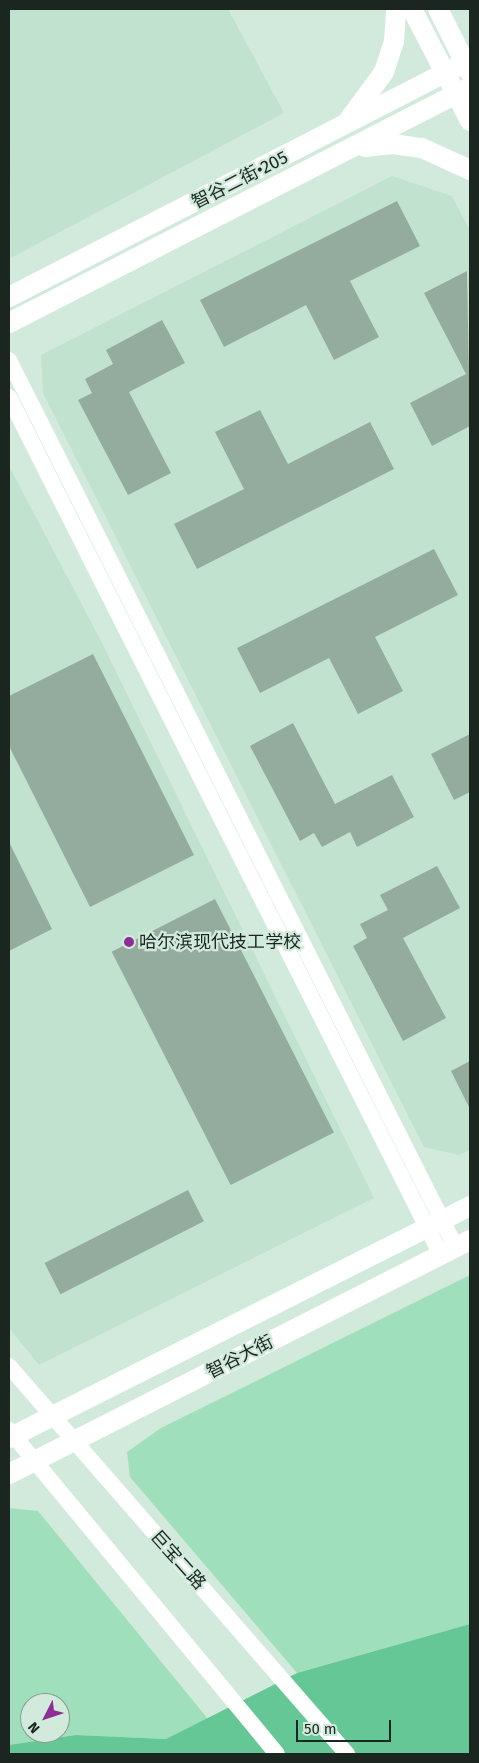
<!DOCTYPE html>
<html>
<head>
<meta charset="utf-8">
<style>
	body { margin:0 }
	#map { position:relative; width:479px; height:1763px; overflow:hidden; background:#d1eadc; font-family:"Fira Sans","Noto Sans SC",sans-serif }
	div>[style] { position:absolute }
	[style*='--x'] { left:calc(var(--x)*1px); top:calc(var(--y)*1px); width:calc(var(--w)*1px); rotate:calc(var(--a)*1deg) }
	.built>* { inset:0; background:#c1e2cf }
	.green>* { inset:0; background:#a0dfbc }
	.water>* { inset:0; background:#65c795 }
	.building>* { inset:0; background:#94ac9e; transform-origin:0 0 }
	.minor>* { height:16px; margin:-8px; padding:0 8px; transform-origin:8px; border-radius:8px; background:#fff }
	.major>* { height:20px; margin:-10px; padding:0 10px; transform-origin:10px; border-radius:10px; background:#fff }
	.dots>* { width:14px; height:14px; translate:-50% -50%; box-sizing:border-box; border:2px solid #d1eadc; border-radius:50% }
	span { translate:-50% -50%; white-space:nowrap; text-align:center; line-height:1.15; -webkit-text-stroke:4.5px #d1eadc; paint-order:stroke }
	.street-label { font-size:18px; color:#1c2620 }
	.poi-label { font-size:18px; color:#1c2620 }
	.left { translate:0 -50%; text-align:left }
	.frame { position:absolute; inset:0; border:10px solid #1c2620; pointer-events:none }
	.north { position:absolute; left:20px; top:1693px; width:50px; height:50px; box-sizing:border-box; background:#d1eadc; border:1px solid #899c91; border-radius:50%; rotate:229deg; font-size:14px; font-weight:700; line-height:20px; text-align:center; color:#1c2620 }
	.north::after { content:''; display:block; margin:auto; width:18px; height:22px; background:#8d2d95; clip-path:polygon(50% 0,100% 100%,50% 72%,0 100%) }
	.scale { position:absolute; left:296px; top:1720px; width:95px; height:22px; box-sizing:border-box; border:2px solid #1c2620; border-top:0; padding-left:6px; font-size:15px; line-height:18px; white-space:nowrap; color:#1c2620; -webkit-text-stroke:4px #d1eadc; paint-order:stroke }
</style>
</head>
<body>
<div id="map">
	<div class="built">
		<i style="clip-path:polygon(9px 9px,228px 9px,284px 113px,11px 258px)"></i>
		<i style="clip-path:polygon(392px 176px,452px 196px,470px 231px,470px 1150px,459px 1155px,424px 1147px,43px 393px,41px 355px)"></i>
		<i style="clip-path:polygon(9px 466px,101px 641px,374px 1198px,39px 1365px,9px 1328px)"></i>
	</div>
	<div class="green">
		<i style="clip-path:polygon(470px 1275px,470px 1624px,297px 1673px,130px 1477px,127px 1452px,161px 1428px)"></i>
		<i style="clip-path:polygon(evenodd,9px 1508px,38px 1511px,208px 1719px,166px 1739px,76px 1735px,9px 1745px,9px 1508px,30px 1703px,60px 1703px,60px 1733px,30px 1733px,30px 1703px)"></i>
	</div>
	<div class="water">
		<i style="clip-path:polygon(470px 1624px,470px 1754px,9px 1754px,9px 1745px,76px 1735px,166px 1739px,297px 1673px)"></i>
	</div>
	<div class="building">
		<i style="clip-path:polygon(397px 201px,420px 246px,350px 281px,379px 337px,334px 360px,306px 305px,224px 347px,200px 300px)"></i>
		<i style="clip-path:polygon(467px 271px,470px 426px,432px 446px,410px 403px,466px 374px,424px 293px)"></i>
		<i style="clip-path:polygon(162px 320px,185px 363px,129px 392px,171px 473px,128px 495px,78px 400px,92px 393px,85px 379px,113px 364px,106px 350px)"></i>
		<i style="clip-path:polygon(260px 410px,288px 464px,370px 422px,394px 469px,197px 569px,174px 524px,244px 489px,215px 432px)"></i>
		<i style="clip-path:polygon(434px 549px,458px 595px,375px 637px,403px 691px,358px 714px,329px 658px,260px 693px,237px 648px)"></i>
		<i style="clip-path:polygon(93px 654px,194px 855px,90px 907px,9px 746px,9px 696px)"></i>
		<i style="clip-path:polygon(293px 723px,335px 804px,392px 775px,414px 817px,357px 847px,350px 832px,322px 847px,314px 833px,300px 841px,250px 746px)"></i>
		<i style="clip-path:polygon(470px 734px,470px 792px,454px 800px,431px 754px)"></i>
		<i style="clip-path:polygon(9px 842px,52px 929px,9px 951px)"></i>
		<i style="clip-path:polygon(437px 866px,460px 908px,403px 938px,446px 1018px,403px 1041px,353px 946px,367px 938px,360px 924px,388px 910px,380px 895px)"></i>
		<i style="left:215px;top:899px;width:262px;height:116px;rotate:63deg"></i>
		<i style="clip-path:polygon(470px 1061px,470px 1109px,451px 1071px)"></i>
		<i style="left:188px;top:1190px;width:35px;height:161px;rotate:63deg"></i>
	</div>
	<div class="minor">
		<i style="--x:9;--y:360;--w:994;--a:63.28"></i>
		<i style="--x:9;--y:397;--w:961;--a:63.27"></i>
		<i style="--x:9;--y:1366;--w:515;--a:48.94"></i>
		<i style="--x:9;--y:1430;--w:420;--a:50.4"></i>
	</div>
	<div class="major">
		<i style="--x:412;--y:9;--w:126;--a:62.6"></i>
		<i style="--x:438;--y:9;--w:72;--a:63.4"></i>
		<i style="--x:348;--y:121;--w:61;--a:-53.7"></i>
		<i style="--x:384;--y:72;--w:33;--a:-72"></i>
		<i style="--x:394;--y:41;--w:32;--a:-86"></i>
		<i style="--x:365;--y:147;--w:28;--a:-6"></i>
		<i style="--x:393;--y:144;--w:29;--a:8"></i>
		<i style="--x:422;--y:148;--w:53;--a:24.6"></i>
		<i style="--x:9;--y:297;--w:518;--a:-27.21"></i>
		<i style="--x:9;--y:323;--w:518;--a:-27.11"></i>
		<i style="--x:9;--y:1438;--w:516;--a:-26.71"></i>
		<i style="--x:9;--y:1474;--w:517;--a:-26.91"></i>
	</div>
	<div class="dots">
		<i style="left:129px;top:942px;background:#8d2d95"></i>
	</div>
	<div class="street-label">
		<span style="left:240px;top:180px;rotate:-27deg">智谷二街•205</span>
		<span style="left:240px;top:1357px;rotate:-27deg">智谷大街</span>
		<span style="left:178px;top:1560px;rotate:48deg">巨宝二路</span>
	</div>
	<div class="poi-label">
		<span class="left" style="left:139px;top:942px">哈尔滨现代技工学校</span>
	</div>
	<div class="frame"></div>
	<div class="north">N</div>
	<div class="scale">50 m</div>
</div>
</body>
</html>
